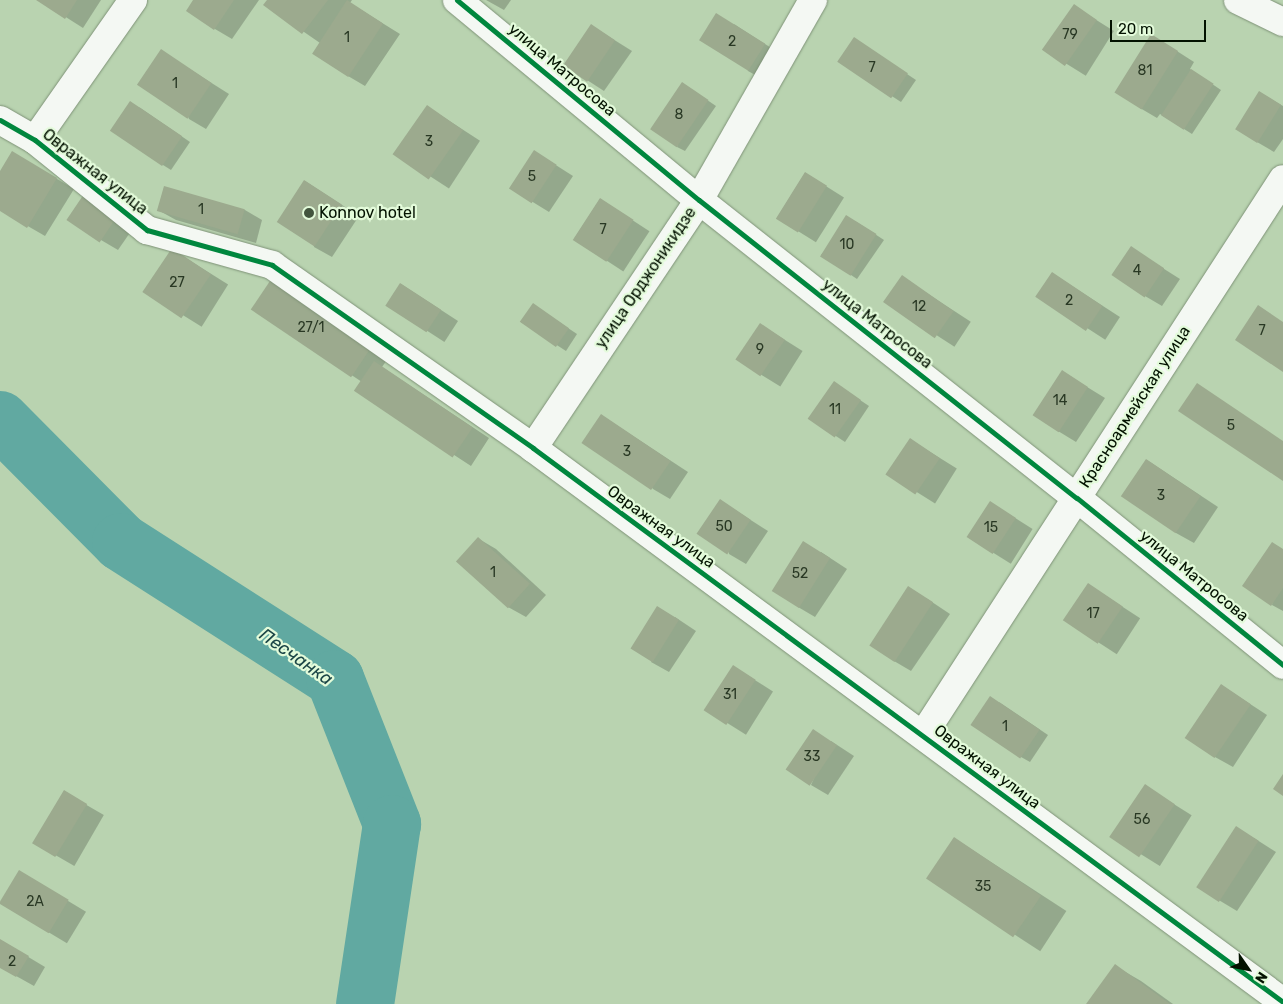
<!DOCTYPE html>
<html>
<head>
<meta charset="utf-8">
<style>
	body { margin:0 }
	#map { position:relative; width:1283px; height:1004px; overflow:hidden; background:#b9d3b0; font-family:Rubik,sans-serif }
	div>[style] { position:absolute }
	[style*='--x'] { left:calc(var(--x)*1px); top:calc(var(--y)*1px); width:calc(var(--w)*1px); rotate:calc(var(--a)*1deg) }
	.shadow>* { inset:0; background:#0003; transform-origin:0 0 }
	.river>* { height:58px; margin:-29px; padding:0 29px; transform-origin:29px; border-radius:29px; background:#61a9a1 }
	.building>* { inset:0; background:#9caa8e; transform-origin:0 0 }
	.roads { filter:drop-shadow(0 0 1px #7e9277) drop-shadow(0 0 1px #7e9277) }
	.street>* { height:28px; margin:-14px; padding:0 14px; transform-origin:14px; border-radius:14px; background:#f4f8f3 }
	.secondary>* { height:28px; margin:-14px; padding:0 14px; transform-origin:14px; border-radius:14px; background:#f4f8f3 }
	.cycleway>* { height:5px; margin:-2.5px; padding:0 2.5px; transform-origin:2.5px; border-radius:2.5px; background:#00873e }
	.dots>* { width:14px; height:14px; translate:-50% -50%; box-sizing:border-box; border:2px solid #e3fbda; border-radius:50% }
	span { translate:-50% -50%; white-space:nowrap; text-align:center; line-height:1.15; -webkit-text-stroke:4.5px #e3fbda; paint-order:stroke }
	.number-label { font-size:14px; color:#293824 }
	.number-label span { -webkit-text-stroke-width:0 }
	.street-label { font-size:16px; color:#031200 }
	.poi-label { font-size:16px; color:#031200 }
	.left { translate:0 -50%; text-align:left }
	.water-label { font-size:18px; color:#1c4647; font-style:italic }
	.north { position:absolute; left:1223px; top:944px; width:50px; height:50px; -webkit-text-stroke:4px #e3fbda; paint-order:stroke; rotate:123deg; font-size:14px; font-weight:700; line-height:20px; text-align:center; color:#031200 }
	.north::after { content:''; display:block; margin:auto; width:18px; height:22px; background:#031200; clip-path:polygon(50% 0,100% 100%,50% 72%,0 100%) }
	.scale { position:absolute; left:1110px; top:20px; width:96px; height:22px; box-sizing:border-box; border:2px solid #031200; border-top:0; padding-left:6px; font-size:15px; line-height:18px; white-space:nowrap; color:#031200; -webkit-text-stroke:4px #e3fbda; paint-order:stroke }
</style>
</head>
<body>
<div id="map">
	<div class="shadow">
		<i style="clip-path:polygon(39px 0,101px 0,83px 28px)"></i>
		<i style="clip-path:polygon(195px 0,259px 0,232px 39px,215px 29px)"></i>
		<i style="clip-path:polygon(269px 0,352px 0,350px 3px,400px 34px,365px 86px,348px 76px,320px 43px,265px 5px)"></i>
		<i style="clip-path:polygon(486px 0,511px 0,504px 10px)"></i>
		<i style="left:1074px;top:6px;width:47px;height:53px;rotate:32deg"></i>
		<i style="clip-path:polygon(734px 24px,782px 55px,766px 81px,748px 71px)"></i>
		<i style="clip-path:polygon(592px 26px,632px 51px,604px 91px,587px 80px)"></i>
		<i style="clip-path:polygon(862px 44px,916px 80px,901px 102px,839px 62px)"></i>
		<i style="clip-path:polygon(1169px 46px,1194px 62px,1190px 69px,1221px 90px,1192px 134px,1160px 114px,1157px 118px,1140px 108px)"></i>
		<i style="clip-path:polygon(161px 51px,229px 94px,206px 129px,189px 119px)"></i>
		<i style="clip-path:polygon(691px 89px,716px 106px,685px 151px,677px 147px)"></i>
		<i style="clip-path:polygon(1259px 92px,1283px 106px,1283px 139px,1274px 152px,1257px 142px)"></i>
		<i style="clip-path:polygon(139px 107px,190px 142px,171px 170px,163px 165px)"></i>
		<i style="left:428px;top:107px;width:62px;height:57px;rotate:33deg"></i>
		<i style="clip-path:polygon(13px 153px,74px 189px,45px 236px,0 210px,0 174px)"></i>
		<i style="clip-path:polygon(551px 162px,573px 176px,549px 212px,510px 188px)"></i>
		<i style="left:805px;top:173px;width:46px;height:53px;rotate:32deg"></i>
		<i style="clip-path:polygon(305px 181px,359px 216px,332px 257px,314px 247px)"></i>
		<i style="clip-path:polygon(164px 188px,245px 210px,262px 220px,256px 243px,176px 220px,158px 210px)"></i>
		<i style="clip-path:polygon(87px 193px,136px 224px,118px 250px,101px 240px)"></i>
		<i style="left:600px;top:199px;width:59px;height:48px;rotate:33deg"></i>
		<i style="clip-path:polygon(855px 221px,884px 240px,857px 279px,821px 255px)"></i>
		<i style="clip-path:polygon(1131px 248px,1180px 279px,1162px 306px,1145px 296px)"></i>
		<i style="left:173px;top:250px;width:65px;height:50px;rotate:32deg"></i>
		<i style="left:1052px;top:273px;width:81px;height:27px;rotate:33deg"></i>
		<i style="left:902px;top:277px;width:82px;height:30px;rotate:33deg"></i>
		<i style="left:401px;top:284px;width:68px;height:25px;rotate:33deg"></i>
		<i style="clip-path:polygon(252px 309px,389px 357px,382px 367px,489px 438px,471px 466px,356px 391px,362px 382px)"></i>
		<i style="clip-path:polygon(541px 310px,577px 334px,566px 351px,521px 322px)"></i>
		<i style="left:761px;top:325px;width:49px;height:42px;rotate:32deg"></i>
		<i style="clip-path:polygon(1079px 382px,1105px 398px,1076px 442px,1058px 431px)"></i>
		<i style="clip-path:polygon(842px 388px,869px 406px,845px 442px,810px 419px)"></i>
		<i style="clip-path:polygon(601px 415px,688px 472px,670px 499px,653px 489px)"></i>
		<i style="left:911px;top:440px;width:54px;height:41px;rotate:32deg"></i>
		<i style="clip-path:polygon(1147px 460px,1218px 507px,1194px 543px,1176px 533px)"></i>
		<i style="clip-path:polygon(721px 501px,768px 531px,746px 564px,729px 554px)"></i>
		<i style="left:991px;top:503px;width:49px;height:41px;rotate:32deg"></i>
		<i style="clip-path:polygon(479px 539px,496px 549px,546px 595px,526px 617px,508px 607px)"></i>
		<i style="clip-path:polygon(1283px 549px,1283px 611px,1272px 605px)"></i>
		<i style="clip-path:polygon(821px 552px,847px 569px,815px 617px,798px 607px)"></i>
		<i style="left:1089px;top:585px;width:61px;height:43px;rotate:33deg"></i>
		<i style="clip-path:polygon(926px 598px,950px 614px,911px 671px,894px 661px)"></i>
		<i style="clip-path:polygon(675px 617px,696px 631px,669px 672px,651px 662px)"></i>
		<i style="left:734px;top:667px;width:46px;height:51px;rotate:32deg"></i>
		<i style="clip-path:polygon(1221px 685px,1267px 715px,1233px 767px,1215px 757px)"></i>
		<i style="clip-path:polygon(999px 702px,1048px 735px,1030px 762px,1021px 757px)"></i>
		<i style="clip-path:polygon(831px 741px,854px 756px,828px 795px,811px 785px)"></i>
		<i style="left:1145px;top:786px;width:55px;height:60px;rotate:32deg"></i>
		<i style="left:64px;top:792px;width:46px;height:59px;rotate:30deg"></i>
		<i style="left:954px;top:838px;width:134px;height:48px;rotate:33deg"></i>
		<i style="clip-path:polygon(1254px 838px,1276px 852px,1237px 911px,1197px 887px)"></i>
		<i style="left:20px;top:872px;width:77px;height:37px;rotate:31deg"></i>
		<i style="clip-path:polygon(0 940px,45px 967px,34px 986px,0 967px)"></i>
		<i style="clip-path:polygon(1115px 966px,1141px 981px,1173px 1004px,1088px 1004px)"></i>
	</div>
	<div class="river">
		<i style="--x:0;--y:420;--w:172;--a:45.2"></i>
		<i style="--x:121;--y:542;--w:254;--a:32.6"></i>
		<i style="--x:335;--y:679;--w:156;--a:68.5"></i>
		<i style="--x:392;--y:824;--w:182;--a:98.5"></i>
	</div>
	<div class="building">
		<i style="clip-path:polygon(36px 0,77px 0,65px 19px)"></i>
		<i style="clip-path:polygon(193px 0,234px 0,214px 30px,186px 11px)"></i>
		<i style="clip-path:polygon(267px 0,328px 0,302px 34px,263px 5px)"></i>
		<i style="left:347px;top:0;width:43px;height:64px;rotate:33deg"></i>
		<i style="left:1074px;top:4px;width:28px;height:56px;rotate:35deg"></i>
		<i style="left:716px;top:13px;width:58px;height:32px;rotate:32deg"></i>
		<i style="left:591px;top:24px;width:29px;height:50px;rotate:34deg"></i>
		<i style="left:1151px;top:34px;width:32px;height:69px;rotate:32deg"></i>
		<i style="left:854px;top:37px;width:65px;height:30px;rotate:34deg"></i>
		<i style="left:161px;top:49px;width:61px;height:43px;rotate:34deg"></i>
		<i style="left:1191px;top:69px;width:27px;height:55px;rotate:33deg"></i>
		<i style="left:682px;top:82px;width:32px;height:57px;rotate:34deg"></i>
		<i style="left:1259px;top:91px;width:26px;height:45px;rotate:32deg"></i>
		<i style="left:130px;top:101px;width:63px;height:36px;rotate:34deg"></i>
		<i style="left:427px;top:105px;width:44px;height:60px;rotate:35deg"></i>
		<i style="left:534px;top:150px;width:27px;height:46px;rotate:33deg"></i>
		<i style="clip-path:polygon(12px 151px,57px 178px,27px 228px,0 211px,0 171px)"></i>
		<i style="left:805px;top:172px;width:26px;height:55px;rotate:32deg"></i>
		<i style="left:304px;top:180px;width:45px;height:50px;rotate:33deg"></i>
		<i style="left:164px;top:186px;width:84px;height:26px;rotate:16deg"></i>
		<i style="left:86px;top:191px;width:40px;height:35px;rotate:34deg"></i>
		<i style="left:600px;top:198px;width:40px;height:50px;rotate:33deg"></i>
		<i style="left:846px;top:215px;width:36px;height:49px;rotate:32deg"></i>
		<i style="left:1131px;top:246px;width:40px;height:35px;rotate:34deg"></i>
		<i style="left:172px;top:248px;width:47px;height:53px;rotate:34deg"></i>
		<i style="left:1052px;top:272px;width:61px;height:30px;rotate:34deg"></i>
		<i style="left:902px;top:275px;width:63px;height:33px;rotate:35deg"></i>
		<i style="left:272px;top:278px;width:121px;height:38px;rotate:34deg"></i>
		<i style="left:400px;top:283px;width:49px;height:27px;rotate:33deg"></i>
		<i style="left:533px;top:303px;width:44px;height:23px;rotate:35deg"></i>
		<i style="clip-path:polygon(1258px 305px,1283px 322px,1283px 372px,1235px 340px)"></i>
		<i style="left:760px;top:323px;width:30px;height:44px;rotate:34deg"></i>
		<i style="left:374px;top:361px;width:119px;height:36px;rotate:34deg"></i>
		<i style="left:1062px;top:370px;width:31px;height:54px;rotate:33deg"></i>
		<i style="left:834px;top:381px;width:33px;height:46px;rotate:35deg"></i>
		<i style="clip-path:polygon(1197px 383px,1283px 441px,1283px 481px,1178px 411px)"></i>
		<i style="left:601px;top:414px;width:84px;height:35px;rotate:34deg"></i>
		<i style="left:910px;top:438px;width:36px;height:44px;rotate:34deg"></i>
		<i style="left:1146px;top:459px;width:66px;height:45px;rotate:34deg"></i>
		<i style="left:720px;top:499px;width:37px;height:42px;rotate:34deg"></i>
		<i style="left:990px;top:501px;width:31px;height:43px;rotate:33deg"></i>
		<i style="left:478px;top:537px;width:70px;height:33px;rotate:42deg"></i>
		<i style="left:803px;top:541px;width:32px;height:59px;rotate:32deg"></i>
		<i style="clip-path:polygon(1272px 542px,1283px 549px,1283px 588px,1271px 606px,1242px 586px)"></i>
		<i style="left:1088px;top:583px;width:42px;height:45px;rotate:34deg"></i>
		<i style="left:908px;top:586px;width:30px;height:71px;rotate:33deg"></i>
		<i style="left:657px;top:606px;width:26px;height:50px;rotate:32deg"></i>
		<i style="left:733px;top:665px;width:27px;height:54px;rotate:33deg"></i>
		<i style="left:1221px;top:684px;width:36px;height:65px;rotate:34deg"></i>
		<i style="left:990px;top:696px;width:60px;height:35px;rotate:34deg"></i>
		<i style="left:813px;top:729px;width:29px;height:49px;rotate:34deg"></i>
		<i style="clip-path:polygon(1283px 774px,1283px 796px,1273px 789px)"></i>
		<i style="left:1145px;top:784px;width:36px;height:64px;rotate:34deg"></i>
		<i style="left:64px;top:790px;width:27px;height:62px;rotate:31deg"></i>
		<i style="left:1236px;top:826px;width:27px;height:73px;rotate:33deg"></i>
		<i style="left:954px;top:837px;width:105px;height:50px;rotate:34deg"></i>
		<i style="left:19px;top:870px;width:58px;height:39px;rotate:31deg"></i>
		<i style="clip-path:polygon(0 939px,29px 956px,16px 977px,0 968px)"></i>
		<i style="clip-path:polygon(1115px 964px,1170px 1004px,1086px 1004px)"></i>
	</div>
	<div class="roads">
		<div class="street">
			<i style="--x:457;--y:0;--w:314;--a:39.6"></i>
			<i style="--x:699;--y:200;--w:481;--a:38.3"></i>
			<i style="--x:1077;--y:498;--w:265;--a:39"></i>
			<i style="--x:0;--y:120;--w:40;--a:29.7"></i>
			<i style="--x:35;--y:140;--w:144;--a:38.8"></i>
			<i style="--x:147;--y:230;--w:130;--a:15.6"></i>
			<i style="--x:272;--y:265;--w:319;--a:35"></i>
			<i style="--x:533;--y:448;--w:932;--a:36.45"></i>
			<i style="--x:35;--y:140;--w:171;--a:-55"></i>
			<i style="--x:533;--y:448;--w:298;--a:-56.2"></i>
			<i style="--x:699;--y:200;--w:230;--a:-60.3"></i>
			<i style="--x:923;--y:735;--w:662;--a:-57.08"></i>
		</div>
		<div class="secondary">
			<i style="--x:1238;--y:0;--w:50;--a:26.1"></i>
		</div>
	</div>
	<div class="cycleway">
		<i style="--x:457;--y:0;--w:314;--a:39.6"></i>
		<i style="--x:699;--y:200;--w:481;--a:38.3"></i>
		<i style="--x:1077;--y:498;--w:265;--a:39"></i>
		<i style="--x:0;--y:120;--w:40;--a:29.7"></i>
		<i style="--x:35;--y:140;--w:144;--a:38.8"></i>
		<i style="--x:147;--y:230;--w:130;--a:15.6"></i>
		<i style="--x:272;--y:265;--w:319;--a:35"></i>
		<i style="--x:533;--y:448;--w:932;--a:36.45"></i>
	</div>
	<div class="dots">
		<i style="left:309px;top:213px;background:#43563e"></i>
	</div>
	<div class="number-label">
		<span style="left:1070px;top:35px">79</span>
		<span style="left:347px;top:38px">1</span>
		<span style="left:732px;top:42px">2</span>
		<span style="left:872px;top:68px">7</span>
		<span style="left:1145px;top:71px">81</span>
		<span style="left:175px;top:84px">1</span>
		<span style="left:679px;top:115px">8</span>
		<span style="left:429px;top:142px">3</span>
		<span style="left:532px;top:177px">5</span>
		<span style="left:201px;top:210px">1</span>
		<span style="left:603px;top:230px">7</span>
		<span style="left:847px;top:245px">10</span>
		<span style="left:1137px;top:271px">4</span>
		<span style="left:177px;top:283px">27</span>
		<span style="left:1069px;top:301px">2</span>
		<span style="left:919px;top:307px">12</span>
		<span style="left:311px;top:328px">27/1</span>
		<span style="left:1262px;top:331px">7</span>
		<span style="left:760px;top:350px">9</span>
		<span style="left:1060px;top:401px">14</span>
		<span style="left:835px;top:410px">11</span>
		<span style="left:1231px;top:426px">5</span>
		<span style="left:627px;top:452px">3</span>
		<span style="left:1161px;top:496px">3</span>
		<span style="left:724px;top:527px">50</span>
		<span style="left:991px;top:528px">15</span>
		<span style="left:493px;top:573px">1</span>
		<span style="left:800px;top:574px">52</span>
		<span style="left:1093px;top:614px">17</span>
		<span style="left:730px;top:695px">31</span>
		<span style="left:1005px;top:727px">1</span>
		<span style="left:812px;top:757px">33</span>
		<span style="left:1142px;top:820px">56</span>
		<span style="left:983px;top:887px">35</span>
		<span style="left:35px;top:902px">2А</span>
		<span style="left:12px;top:962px">2</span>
	</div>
	<div class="street-label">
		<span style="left:562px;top:70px;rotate:40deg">улица Матросова</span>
		<span style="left:95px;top:172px;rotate:38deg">Овражная улица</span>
		<span style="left:646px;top:278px;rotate:-56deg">улица Орджоникидзе</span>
		<span style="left:877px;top:324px;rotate:38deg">улица Матросова</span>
		<span style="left:1135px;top:407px;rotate:-57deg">Красноармейская улица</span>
		<span style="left:661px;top:527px;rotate:36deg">Овражная улица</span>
		<span style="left:1194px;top:576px;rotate:39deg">улица Матросова</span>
		<span style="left:987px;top:767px;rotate:37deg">Овражная улица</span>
	</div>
	<div class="poi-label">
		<span class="left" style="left:319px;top:213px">Konnov hotel</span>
	</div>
	<div class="water-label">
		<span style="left:296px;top:657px;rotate:35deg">Песчанка</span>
	</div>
	<div class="north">N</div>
	<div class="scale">20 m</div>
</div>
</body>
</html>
